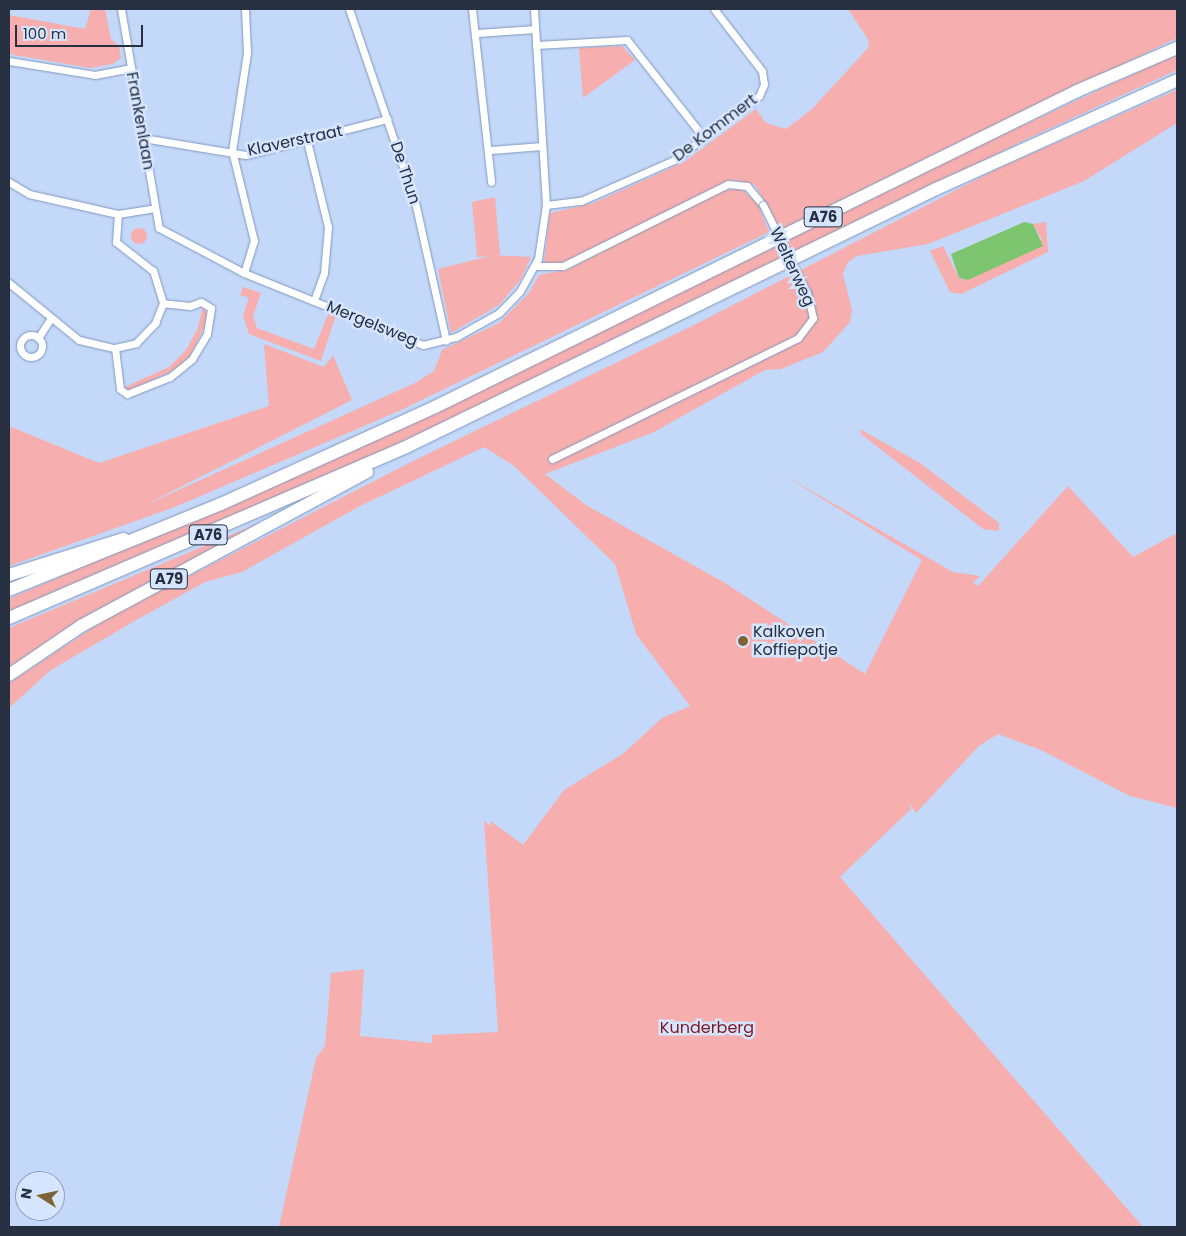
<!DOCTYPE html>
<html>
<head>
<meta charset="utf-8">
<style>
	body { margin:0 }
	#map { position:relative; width:1186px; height:1236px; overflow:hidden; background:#c4d8f9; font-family:Poppins,sans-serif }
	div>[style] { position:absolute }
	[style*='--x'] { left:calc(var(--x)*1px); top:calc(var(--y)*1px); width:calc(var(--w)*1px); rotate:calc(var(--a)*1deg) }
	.green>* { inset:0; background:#f6afae }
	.round { border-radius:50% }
	.water>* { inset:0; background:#7dc56e }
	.roads { filter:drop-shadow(0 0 1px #8198bf) drop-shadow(0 0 1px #8198bf) }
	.minor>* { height:7px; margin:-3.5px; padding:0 3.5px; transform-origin:3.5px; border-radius:3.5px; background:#fff }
	.minor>.ring { margin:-3.5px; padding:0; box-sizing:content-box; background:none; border:7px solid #fff; border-radius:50% }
	.motorway>* { height:12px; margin:-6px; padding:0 6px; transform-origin:6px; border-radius:6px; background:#fff }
	.bridges { filter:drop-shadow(0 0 1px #8198bf) drop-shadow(0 0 1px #8198bf) }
	.minor-bridge>* { height:7px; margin:-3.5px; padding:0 3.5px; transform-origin:3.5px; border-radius:3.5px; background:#fff }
	.dots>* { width:14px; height:14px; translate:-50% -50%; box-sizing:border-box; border:2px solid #d6e5fe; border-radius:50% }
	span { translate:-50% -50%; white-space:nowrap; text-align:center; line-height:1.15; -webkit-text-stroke:5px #d6e5fe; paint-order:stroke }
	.shield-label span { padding:1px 4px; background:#d6e5fe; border:1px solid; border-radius:4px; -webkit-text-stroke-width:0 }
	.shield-label { font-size:15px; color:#263040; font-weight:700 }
	.street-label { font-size:16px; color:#263040 }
	.poi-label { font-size:16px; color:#263040 }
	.left { translate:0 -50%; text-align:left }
	.park-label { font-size:16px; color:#7e1724 }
	.frame { position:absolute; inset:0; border:10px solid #263040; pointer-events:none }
	.north { position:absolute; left:15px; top:1171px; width:50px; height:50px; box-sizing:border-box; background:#d6e5fe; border:1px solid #909db2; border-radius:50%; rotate:280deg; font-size:14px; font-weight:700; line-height:20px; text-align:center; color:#263040 }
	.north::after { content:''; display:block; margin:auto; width:18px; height:22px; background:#7d6335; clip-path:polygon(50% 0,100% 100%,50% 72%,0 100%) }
	.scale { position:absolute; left:15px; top:25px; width:128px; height:22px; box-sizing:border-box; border:2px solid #263040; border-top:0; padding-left:6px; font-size:15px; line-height:18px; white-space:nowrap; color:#263040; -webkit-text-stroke:4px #d6e5fe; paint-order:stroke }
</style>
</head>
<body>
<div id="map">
	<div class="green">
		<i style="clip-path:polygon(91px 9px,105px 9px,111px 39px,119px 46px,121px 58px,113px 64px,90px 68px,9px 54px,9px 15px,85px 29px)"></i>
		<i style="clip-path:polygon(848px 9px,1177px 9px,1177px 38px,781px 230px,755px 185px,734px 180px,561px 265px,544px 263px,550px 213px,594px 203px,684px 162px,756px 109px,766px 123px,786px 129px,812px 109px,868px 48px,869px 41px)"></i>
		<i style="clip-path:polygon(622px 46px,635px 60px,583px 98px,579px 48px)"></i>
		<i style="clip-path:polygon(1177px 54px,1177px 70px,1029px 138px,443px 426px,9px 612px,9px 599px,416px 421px,959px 155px)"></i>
		<i style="clip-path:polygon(1177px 90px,1177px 123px,1084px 181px,928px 244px,857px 256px,848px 262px,843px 274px,852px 310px,850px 322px,823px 352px,781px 369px,765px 370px,652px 433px,545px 474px,586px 505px,725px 583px,865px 674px,922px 560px,780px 473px,953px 572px,980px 576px,973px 583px,978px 586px,1068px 486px,1133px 557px,1177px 533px,1177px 808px,1130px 796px,1041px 750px,998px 734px,979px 746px,916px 813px,909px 803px,911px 809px,840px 877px,1143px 1227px,279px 1227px,316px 1058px,325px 1046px,331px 973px,364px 969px,360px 1036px,432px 1043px,432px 1035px,498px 1032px,484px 821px,491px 826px,491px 821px,523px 845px,564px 790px,624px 753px,662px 718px,690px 706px,636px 634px,615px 564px,513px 465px,484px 447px,360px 506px,242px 572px,205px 582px,138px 619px,51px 670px,9px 708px,9px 683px,106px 619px,413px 461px,696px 324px,999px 168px)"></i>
		<i style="clip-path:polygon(740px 188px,757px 203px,769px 232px,399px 411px,175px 507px,9px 566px,9px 426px,99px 463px,269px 406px,264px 344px,324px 367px,333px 355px,352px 400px,143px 506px,415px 383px,434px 371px,442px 350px,499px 323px,529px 293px,539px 275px,569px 269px,717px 192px)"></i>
		<i style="clip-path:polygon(495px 197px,500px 255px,492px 255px,531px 257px,521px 279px,499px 305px,451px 333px,438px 269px,489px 256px,477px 257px,472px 202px)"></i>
		<i style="clip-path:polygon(1046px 222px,1048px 252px,961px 294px,950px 292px,930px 251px,943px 246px,959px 278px,968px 280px,1042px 240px,1033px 224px)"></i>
		<i class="round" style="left:131px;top:228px;width:16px;height:16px"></i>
		<i style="clip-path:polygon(243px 287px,261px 293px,253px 316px,257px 328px,314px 349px,329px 312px,336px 315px,321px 361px,249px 334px,243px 315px,249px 298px,240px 295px)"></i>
		<i style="clip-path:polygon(203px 306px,209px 318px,190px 356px,176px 369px,129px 391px,123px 388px,169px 367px,186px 350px,198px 328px)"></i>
		<i style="clip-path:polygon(860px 429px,920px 463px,999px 523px,999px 531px,983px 529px,861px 434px)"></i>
		<i style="clip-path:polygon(271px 518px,9px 671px,9px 628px)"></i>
	</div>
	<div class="water">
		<i style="clip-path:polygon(1024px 222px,1033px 224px,1043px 246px,968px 280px,959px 278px,951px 254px)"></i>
	</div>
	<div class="roads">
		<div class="minor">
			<i style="--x:121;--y:9;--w:222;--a:80.2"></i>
			<i style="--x:159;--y:228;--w:96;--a:27.9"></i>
			<i style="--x:244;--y:273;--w:193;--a:21.9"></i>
			<i style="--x:423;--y:345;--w:34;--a:-14"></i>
			<i style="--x:456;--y:337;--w:49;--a:-29.2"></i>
			<i style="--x:499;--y:313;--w:30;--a:-46"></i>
			<i style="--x:520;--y:291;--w:37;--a:-61"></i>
			<i style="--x:538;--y:259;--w:55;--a:-81.6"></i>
			<i style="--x:546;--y:205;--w:196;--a:-93.5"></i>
			<i style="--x:349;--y:9;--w:204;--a:71.1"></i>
			<i style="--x:415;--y:202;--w:142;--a:77.4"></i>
			<i style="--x:472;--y:9;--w:174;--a:83.7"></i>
			<i style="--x:477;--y:33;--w:58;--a:-3.9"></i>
			<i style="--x:536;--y:45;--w:91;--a:-3.1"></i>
			<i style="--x:627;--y:40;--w:126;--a:51.8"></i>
			<i style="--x:9;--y:61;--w:87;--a:9.2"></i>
			<i style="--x:95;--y:75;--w:37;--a:-11"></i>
			<i style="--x:143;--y:138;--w:104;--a:9.4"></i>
			<i style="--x:246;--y:155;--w:146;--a:-14.3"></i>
			<i style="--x:307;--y:141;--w:89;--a:76.3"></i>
			<i style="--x:328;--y:227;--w:46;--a:95"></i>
			<i style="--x:324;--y:273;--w:29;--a:110"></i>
			<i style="--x:491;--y:150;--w:51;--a:-4.5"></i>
			<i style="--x:9;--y:182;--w:23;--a:31"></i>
			<i style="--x:29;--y:194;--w:91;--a:12.7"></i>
			<i style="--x:118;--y:214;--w:36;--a:-9"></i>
			<i style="--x:546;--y:205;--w:35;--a:-7"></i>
			<i style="--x:581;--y:201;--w:102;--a:-23.8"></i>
			<i style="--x:674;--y:160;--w:106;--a:-37"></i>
			<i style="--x:759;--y:96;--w:13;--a:-67"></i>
			<i style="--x:764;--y:84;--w:13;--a:-99"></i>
			<i style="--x:762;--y:71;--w:78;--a:-127.7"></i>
			<i style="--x:535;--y:266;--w:28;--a:0"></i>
			<i style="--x:563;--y:266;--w:184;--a:-26.4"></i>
			<i style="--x:728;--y:184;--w:19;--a:6"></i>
			<i style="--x:747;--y:186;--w:25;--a:50"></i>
			<i style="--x:244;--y:273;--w:34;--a:-73"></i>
			<i style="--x:254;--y:241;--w:93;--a:-103.7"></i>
			<i style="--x:232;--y:151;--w:99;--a:-81.3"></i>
			<i style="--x:247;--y:53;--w:44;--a:-92.6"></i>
			<i style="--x:9;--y:283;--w:90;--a:39.2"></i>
			<i style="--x:79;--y:340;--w:37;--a:13"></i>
			<i style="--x:115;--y:348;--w:22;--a:-13"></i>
			<i style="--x:136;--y:343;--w:28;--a:-46"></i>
			<i style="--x:155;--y:323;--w:22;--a:-68"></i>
			<i style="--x:163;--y:303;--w:34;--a:-107"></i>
			<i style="--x:153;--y:271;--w:47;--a:-141.9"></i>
			<i style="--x:116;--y:242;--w:28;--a:-86"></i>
			<i class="ring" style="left:20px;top:335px;width:15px;height:15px"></i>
			<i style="--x:38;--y:338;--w:24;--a:-57"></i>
			<i style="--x:115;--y:348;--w:41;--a:83"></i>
			<i style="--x:120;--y:389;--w:9;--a:36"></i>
			<i style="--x:127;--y:394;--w:46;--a:-21.6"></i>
			<i style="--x:170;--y:377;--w:28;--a:-39"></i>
			<i style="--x:192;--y:359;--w:29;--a:-59"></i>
			<i style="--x:207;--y:334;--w:26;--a:-81"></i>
			<i style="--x:211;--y:308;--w:12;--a:-149"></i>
			<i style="--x:201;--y:302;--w:12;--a:160"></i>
			<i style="--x:190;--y:306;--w:27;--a:-174"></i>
			<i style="--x:552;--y:459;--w:274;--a:-26.2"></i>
			<i style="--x:798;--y:338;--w:25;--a:-53"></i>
			<i style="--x:813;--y:318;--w:26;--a:-103"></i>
		</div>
		<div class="motorway">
			<i style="--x:9;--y:575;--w:120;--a:-17.5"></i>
			<i style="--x:9;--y:590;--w:229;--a:-22.1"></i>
			<i style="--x:221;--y:504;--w:235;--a:-24.4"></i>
			<i style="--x:435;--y:407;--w:716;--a:-26.21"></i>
			<i style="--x:1077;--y:91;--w:109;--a:-23.3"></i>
			<i style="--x:9;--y:618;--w:432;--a:-23.3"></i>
			<i style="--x:406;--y:447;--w:589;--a:-25.96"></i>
			<i style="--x:936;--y:189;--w:265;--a:-24.3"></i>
			<i style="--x:9;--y:675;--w:87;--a:-34.2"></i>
			<i style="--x:81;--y:626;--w:325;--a:-28.3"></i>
		</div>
	</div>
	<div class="bridges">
		<div class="minor-bridge">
			<i style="--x:763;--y:205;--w:98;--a:63.4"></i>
		</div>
	</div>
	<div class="dots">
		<i style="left:743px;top:641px;background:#7d6335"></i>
	</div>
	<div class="shield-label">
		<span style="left:823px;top:217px">A76</span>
		<span style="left:208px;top:535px">A76</span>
		<span style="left:169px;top:579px">A79</span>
	</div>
	<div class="street-label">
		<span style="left:140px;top:121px;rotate:80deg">Frankenlaan</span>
		<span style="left:715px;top:128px;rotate:-37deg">De Kommert</span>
		<span style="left:295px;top:141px;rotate:-12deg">Klaverstraat</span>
		<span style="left:405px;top:173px;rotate:72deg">De Thun</span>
		<span style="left:792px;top:267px;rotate:65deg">Welterweg</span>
		<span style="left:372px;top:324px;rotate:22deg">Mergelsweg</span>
	</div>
	<div class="poi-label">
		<span class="left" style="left:753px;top:641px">Kalkoven<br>Koffiepotje</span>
	</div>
	<div class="park-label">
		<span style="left:707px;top:1028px">Kunderberg</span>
	</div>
	<div class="frame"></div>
	<div class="north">N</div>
	<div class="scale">100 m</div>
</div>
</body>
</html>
